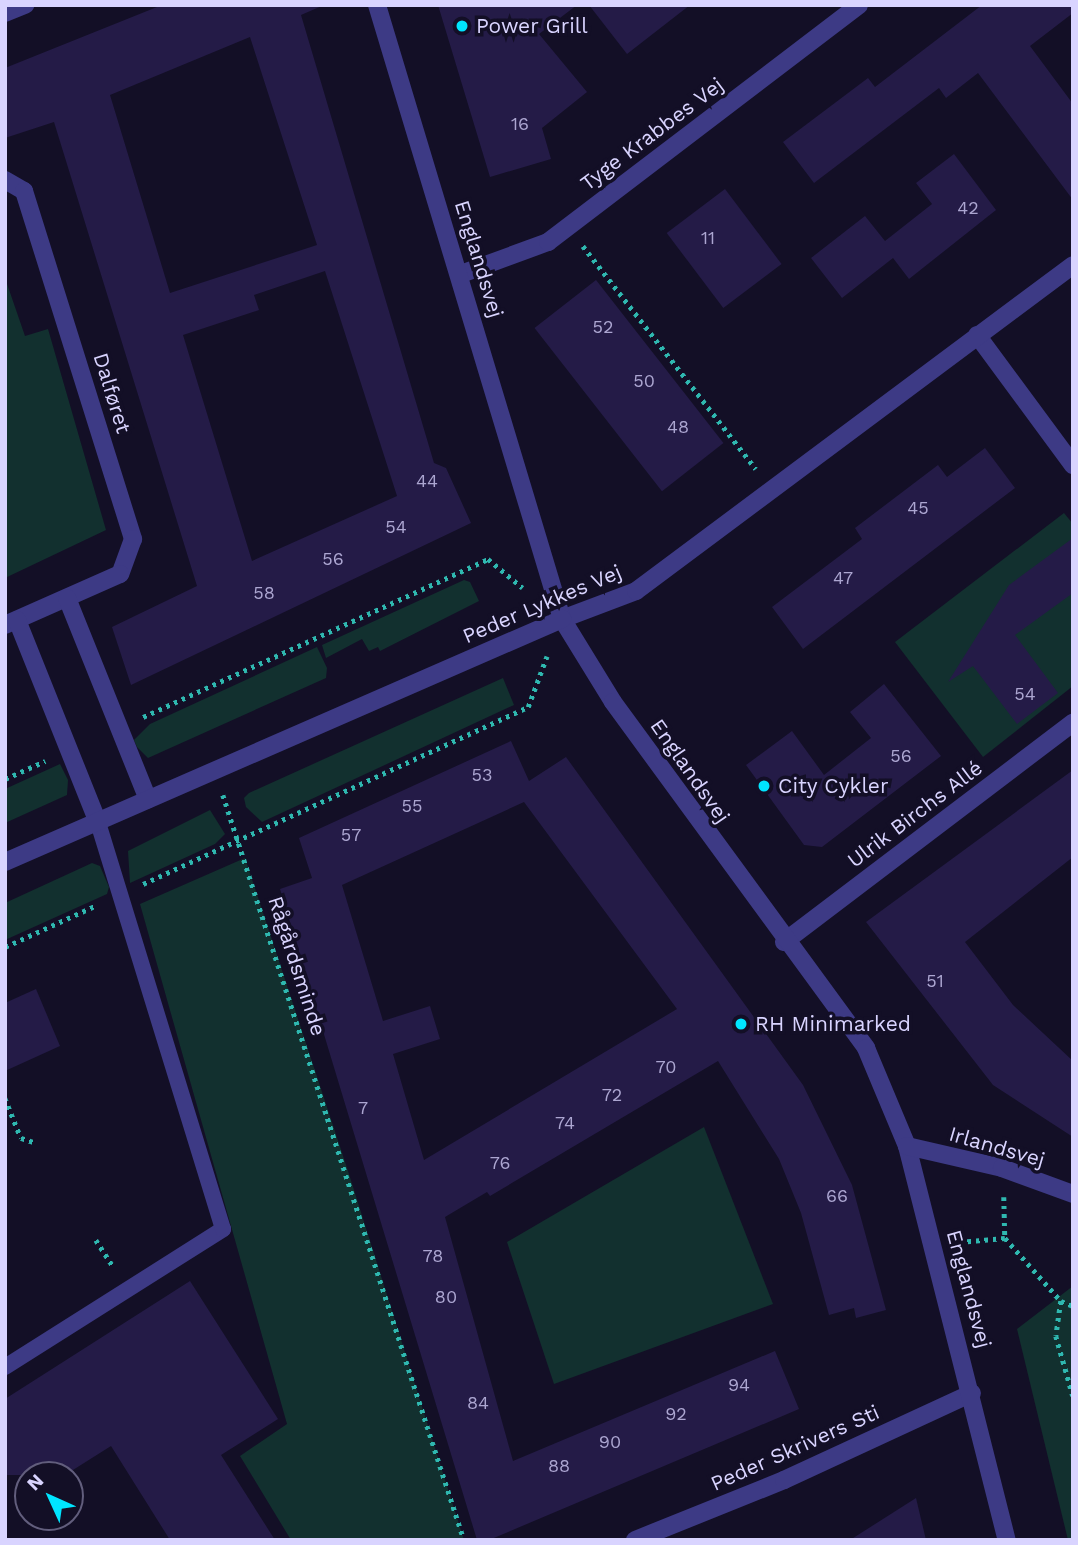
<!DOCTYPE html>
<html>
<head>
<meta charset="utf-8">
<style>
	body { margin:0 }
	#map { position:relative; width:1078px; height:1545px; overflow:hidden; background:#130f26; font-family:"Work Sans",sans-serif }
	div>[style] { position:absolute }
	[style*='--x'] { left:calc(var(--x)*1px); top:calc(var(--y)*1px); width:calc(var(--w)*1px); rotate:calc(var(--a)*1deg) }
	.green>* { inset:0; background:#12302f }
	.building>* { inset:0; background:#241b47; transform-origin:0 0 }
	.path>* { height:4.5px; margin-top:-2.25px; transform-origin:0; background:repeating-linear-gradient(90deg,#2fb8b0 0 3.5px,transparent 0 8.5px) }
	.service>* { height:16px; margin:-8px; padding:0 8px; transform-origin:8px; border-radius:8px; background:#3d3a85 }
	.minor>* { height:18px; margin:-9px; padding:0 9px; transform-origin:9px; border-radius:9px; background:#3d3a85 }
	.tertiary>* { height:18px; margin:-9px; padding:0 9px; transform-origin:9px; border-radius:9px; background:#3d3a85 }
	.dots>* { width:19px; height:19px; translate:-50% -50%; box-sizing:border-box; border:4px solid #130f26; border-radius:50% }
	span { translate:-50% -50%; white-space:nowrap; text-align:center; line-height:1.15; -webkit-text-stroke:7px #130f26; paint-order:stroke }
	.number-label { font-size:18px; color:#aca6d1 }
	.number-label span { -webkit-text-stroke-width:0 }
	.poi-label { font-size:21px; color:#d9d4ff }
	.left { translate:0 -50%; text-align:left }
	.street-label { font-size:21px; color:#d9d4ff }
	.frame { position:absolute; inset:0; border:7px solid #d9d4ff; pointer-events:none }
	.north { position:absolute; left:14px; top:1461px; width:70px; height:70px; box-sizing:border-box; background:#130f26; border:2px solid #625e7d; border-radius:50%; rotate:315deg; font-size:19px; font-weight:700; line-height:28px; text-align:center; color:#d9d4ff }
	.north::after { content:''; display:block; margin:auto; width:24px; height:32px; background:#00e5ff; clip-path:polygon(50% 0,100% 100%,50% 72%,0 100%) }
</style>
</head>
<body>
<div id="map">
	<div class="green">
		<i style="clip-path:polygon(5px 278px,25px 336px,48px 329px,106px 530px,5px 578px)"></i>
		<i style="clip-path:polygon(1064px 513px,1073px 524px,1073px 686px,983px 757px,895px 642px)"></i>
		<i style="clip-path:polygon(464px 580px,470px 582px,479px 601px,380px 651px,378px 647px,369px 651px,362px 639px,326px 658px,322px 645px)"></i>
		<i style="clip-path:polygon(317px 647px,327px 668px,326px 678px,148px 758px,137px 747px,134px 740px,150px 724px)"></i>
		<i style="clip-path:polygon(503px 678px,514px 705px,262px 822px,246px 807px,244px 798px,249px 793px)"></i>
		<i style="clip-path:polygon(60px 764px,68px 780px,67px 795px,5px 823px,5px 789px)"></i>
		<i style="clip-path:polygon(210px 810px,225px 834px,215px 844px,130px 883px,128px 851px)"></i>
		<i style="clip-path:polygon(245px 858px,348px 1171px,464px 1540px,291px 1540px,240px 1456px,287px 1424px,140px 904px)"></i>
		<i style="clip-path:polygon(92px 863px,100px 866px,109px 887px,107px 894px,5px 940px,5px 903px)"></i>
		<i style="clip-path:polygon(704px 1127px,773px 1304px,554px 1384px,507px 1242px)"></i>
		<i style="clip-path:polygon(1073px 1286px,1073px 1540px,1068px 1540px,1017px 1329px)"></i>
	</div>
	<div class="building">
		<i style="clip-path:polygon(evenodd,162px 5px,324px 5px,301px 15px,434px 463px,446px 468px,471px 523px,131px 685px,112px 627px,197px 586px,54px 122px,5px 138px,5px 68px,162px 5px,250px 37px,317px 245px,170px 293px,110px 95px,250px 37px,162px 5px,325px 271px,397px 496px,252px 561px,183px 335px,259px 310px,254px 295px,325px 271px)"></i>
		<i style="clip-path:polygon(438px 5px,577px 5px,539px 34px,587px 92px,542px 128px,551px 159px,490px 177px)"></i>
		<i style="clip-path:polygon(589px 5px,690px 5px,627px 54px)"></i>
		<i style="clip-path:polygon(982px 5px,1073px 5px,1073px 13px,1030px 46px,1073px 104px,1073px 200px,978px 73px,946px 98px,939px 88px,814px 183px,783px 142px,868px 78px,875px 87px)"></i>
		<i style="clip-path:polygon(954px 154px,996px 210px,909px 279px,893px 258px,842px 298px,811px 258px,865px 216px,885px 241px,932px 204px,916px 183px)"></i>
		<i style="left:725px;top:189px;width:94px;height:73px;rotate:53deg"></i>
		<i style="left:596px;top:280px;width:207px;height:78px;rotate:52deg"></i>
		<i style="clip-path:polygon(985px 448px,1015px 488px,803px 649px,772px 607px,862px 539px,855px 528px,938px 465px,947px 477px)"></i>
		<i style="clip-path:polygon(1073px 538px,1073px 593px,1015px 635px,1058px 693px,1017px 724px,973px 666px,948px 682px,1009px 585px)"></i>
		<i style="clip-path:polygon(884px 684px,941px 756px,822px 847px,804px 845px,746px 765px,792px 731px,824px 775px,871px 738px,850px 712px)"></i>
		<i style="clip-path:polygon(evenodd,511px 741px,529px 781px,566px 757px,803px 1085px,852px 1185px,886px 1310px,856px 1318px,854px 1308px,829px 1315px,801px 1213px,779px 1159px,718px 1061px,490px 1196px,487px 1192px,445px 1217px,513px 1461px,775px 1351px,799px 1409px,489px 1540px,477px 1540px,280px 889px,312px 878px,299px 838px,511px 741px,524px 802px,677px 1009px,424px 1160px,393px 1054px,440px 1039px,430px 1006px,383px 1021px,342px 885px,524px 802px)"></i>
		<i style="clip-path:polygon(1073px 770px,1073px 857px,965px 942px,1013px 1005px,1073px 1061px,1073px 1137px,993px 1085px,866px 922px)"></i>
		<i style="clip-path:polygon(36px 989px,60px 1046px,5px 1071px,5px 1003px)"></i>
		<i style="clip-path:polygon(190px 1281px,278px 1419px,221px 1455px,275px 1540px,170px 1540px,111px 1446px,65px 1475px,5px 1475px,5px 1399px)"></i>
		<i style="clip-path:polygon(916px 1498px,926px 1540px,850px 1540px)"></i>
	</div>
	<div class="path">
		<i style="--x:583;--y:246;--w:282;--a:52.2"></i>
		<i style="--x:143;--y:717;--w:379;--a:-24.6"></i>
		<i style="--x:488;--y:559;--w:45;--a:39.6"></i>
		<i style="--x:5;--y:779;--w:44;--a:-24.2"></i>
		<i style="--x:223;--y:795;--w:783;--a:72.07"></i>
		<i style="--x:143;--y:884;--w:424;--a:-24.7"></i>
		<i style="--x:528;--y:707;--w:54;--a:-69.6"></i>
		<i style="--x:5;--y:947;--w:101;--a:-24.5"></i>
		<i style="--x:5;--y:1098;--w:43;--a:68.2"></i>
		<i style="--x:21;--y:1138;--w:16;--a:18"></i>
		<i style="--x:1004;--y:1197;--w:41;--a:88.6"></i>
		<i style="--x:96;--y:1240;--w:33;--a:57"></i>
		<i style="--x:959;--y:1242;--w:46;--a:-5"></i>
		<i style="--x:1005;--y:1238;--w:84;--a:48.4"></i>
		<i style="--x:1061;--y:1301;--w:13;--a:23"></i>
		<i style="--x:1061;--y:1301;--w:35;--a:98"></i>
		<i style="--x:1056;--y:1336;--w:62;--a:74.2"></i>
	</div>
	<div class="service">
		<i style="--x:5;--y:1367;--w:258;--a:-32.3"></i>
		<i style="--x:223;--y:1229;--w:428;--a:-107.1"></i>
	</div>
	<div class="minor">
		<i style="--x:5;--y:13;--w:22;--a:-22"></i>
		<i style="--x:5;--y:180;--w:22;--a:30"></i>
		<i style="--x:24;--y:191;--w:365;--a:72.6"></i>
		<i style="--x:133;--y:539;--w:37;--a:110"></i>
		<i style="--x:120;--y:574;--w:126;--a:156.1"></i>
		<i style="--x:461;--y:274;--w:93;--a:-20.2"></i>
		<i style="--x:548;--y:242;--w:391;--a:-37.3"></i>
		<i style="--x:977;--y:335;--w:162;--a:53.6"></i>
		<i style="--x:67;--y:598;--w:217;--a:68.1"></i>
		<i style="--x:562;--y:619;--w:79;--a:-20.7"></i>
		<i style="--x:636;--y:591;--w:545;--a:-36.72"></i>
		<i style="--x:17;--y:620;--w:215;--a:68.2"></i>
		<i style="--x:784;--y:942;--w:363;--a:-37.2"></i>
		<i style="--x:635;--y:1540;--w:161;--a:-21.9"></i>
		<i style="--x:784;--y:1480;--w:207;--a:-24.8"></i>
	</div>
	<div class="tertiary">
		<i style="--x:377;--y:5;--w:641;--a:73.23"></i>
		<i style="--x:562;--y:619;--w:97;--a:58.4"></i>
		<i style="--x:613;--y:702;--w:429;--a:53.8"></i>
		<i style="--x:866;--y:1048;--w:106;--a:67.3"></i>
		<i style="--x:907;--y:1146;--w:406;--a:75.8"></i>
		<i style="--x:5;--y:862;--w:608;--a:-23.57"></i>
		<i style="--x:907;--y:1146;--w:98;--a:13"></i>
		<i style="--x:1002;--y:1168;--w:76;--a:20.1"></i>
	</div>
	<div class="dots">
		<i style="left:462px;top:26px;background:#00e5ff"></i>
		<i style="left:764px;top:786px;background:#00e5ff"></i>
		<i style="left:741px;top:1024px;background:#00e5ff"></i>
	</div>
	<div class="number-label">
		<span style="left:520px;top:124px">16</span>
		<span style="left:968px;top:208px">42</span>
		<span style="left:708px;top:238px">11</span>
		<span style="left:603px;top:327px">52</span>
		<span style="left:644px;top:381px">50</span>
		<span style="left:678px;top:427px">48</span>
		<span style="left:427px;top:481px">44</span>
		<span style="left:918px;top:508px">45</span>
		<span style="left:396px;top:527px">54</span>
		<span style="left:333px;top:559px">56</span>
		<span style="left:843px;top:578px">47</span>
		<span style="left:264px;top:593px">58</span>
		<span style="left:1025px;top:694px">54</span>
		<span style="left:901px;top:756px">56</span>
		<span style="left:482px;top:775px">53</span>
		<span style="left:412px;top:806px">55</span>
		<span style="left:351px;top:835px">57</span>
		<span style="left:935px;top:981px">51</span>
		<span style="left:666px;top:1067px">70</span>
		<span style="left:612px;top:1095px">72</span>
		<span style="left:363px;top:1108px">7</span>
		<span style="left:565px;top:1123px">74</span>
		<span style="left:500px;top:1163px">76</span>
		<span style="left:837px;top:1196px">66</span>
		<span style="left:433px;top:1256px">78</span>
		<span style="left:446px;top:1297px">80</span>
		<span style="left:739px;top:1385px">94</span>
		<span style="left:478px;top:1403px">84</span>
		<span style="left:676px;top:1414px">92</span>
		<span style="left:610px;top:1442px">90</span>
		<span style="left:559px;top:1466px">88</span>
	</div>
	<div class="poi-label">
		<span class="left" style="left:476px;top:26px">Power Grill</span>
		<span class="left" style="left:778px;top:786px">City Cykler</span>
		<span class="left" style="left:755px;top:1024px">RH Minimarked</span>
	</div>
	<div class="street-label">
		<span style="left:652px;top:134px;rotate:-37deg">Tyge Krabbes Vej</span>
		<span style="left:479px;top:259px;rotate:73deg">Englandsvej</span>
		<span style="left:112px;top:393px;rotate:73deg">Dalføret</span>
		<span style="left:542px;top:604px;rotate:-23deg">Peder Lykkes Vej</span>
		<span style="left:690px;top:771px;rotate:55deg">Englandsvej</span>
		<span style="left:915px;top:814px;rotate:-37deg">Ulrik Birchs Allé</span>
		<span style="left:297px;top:966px;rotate:72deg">Rågårdsminde</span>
		<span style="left:997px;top:1147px;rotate:16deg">Irlandsvej</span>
		<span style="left:969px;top:1289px;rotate:75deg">Englandsvej</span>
		<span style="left:795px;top:1448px;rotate:-24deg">Peder Skrivers Sti</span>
	</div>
	<div class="frame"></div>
	<div class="north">N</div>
</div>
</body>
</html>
